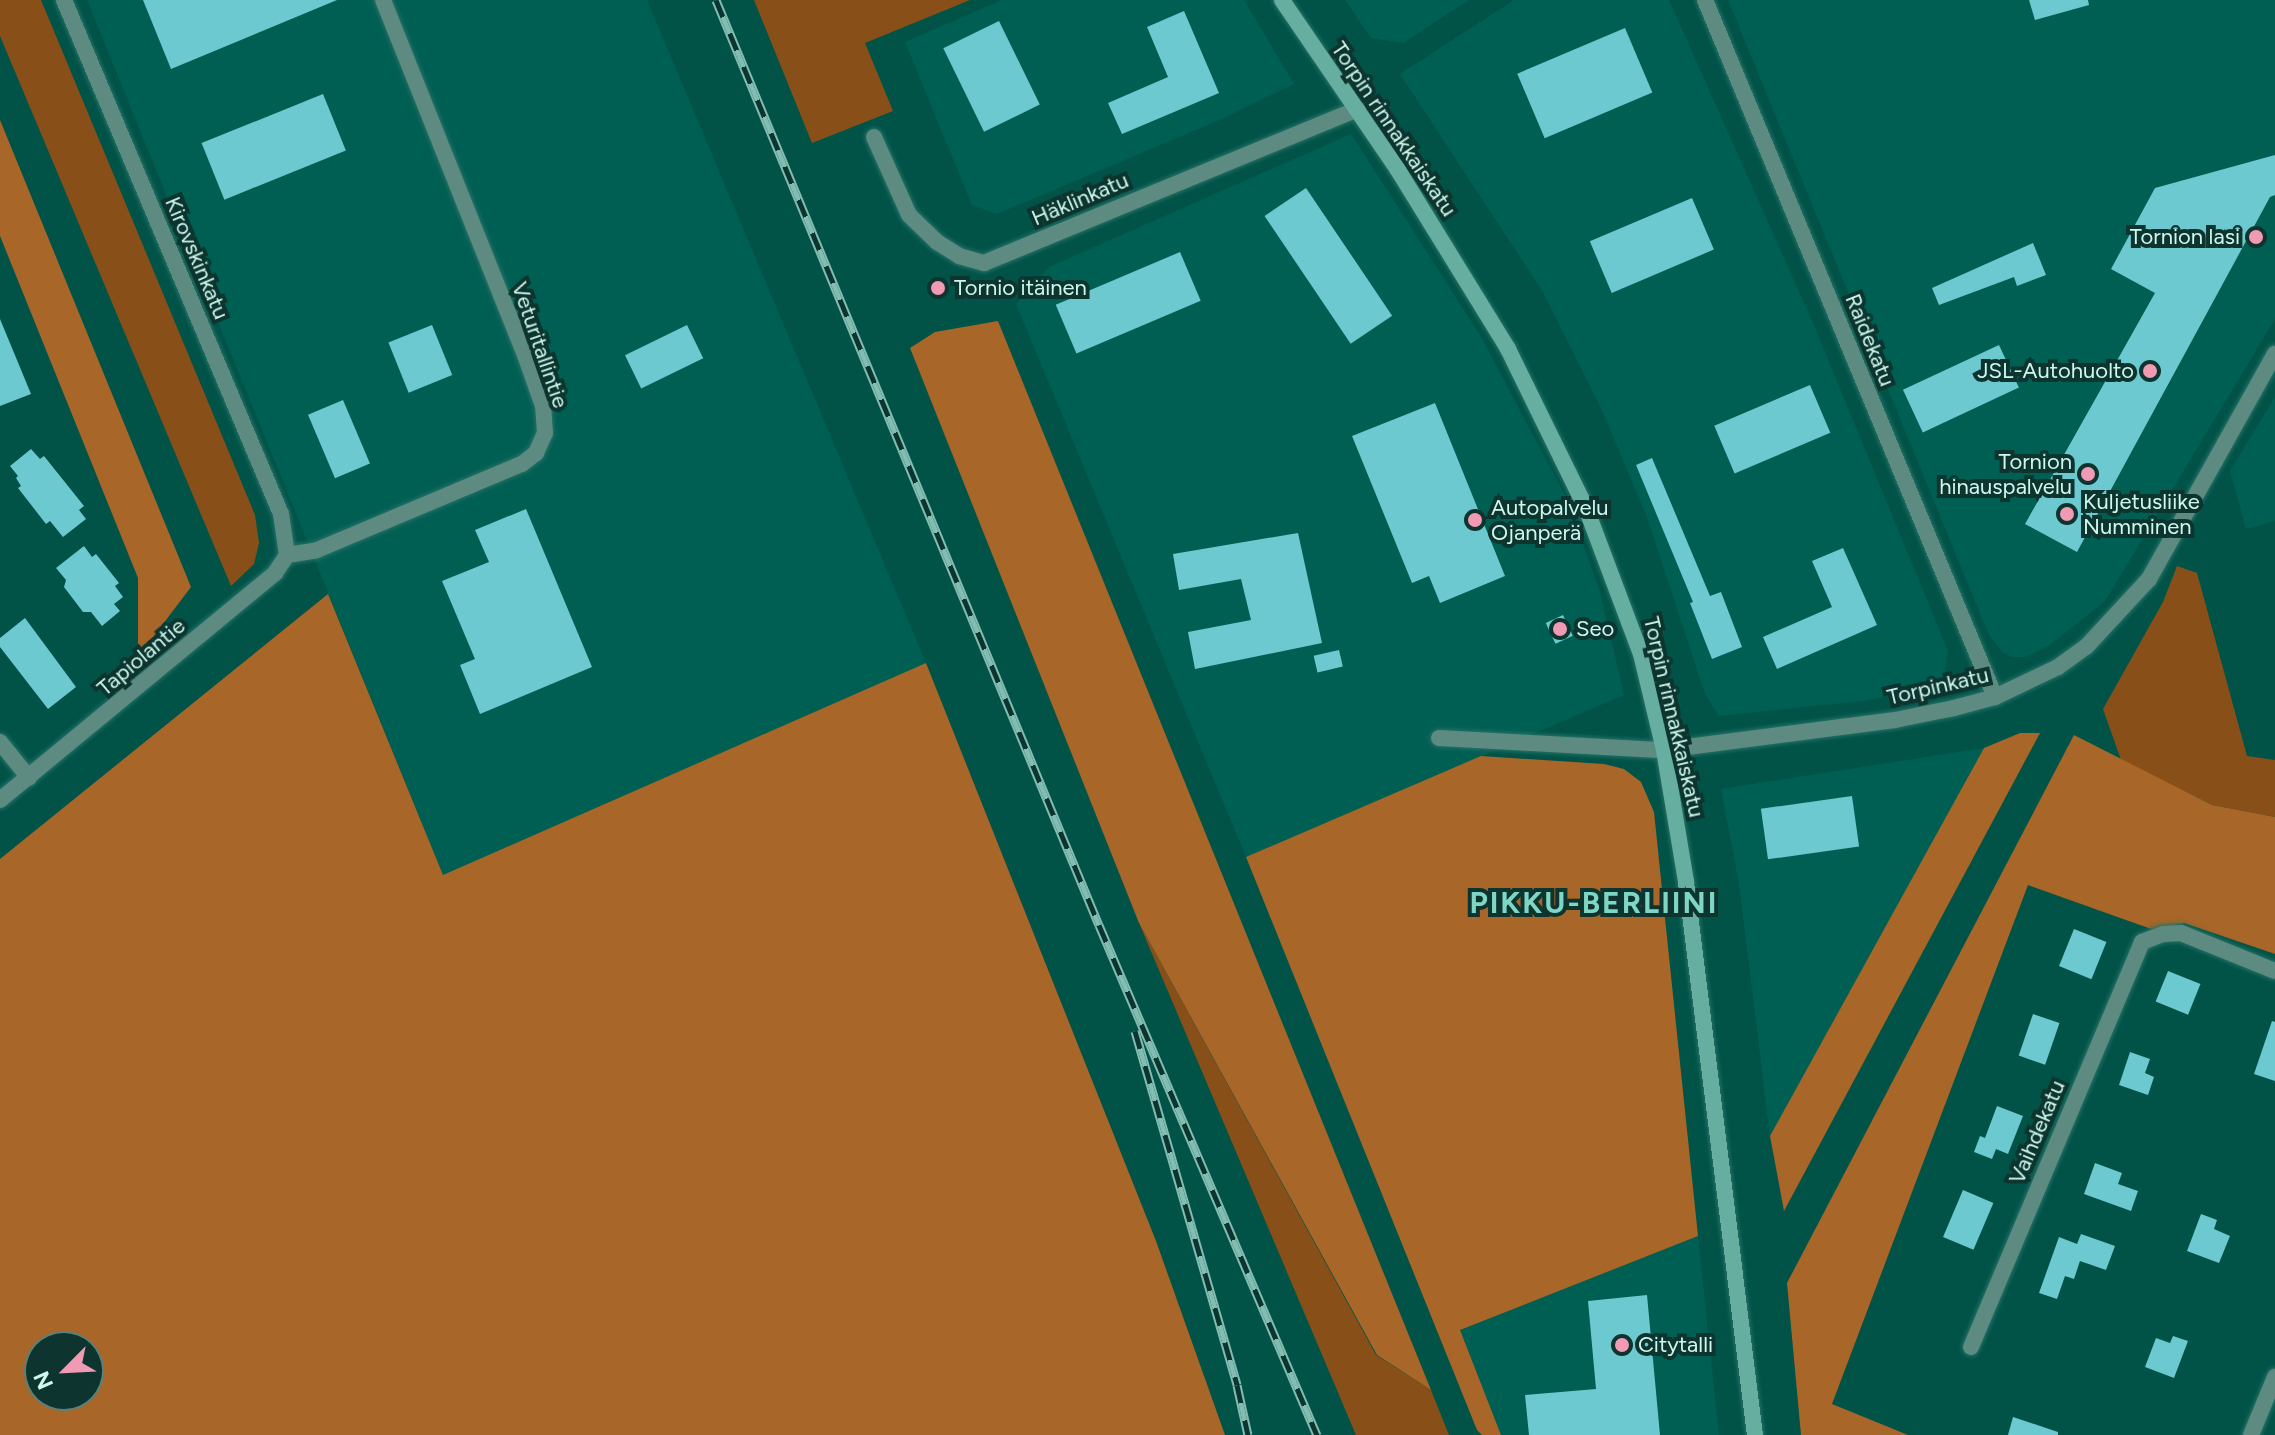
<!DOCTYPE html>
<html>
<head>
<meta charset="utf-8">
<style>
	body { margin:0 }
	#map { position:relative; width:2275px; height:1435px; overflow:hidden; background:#015348; font-family:Figtree,sans-serif }
	div>[style] { position:absolute }
	[style*='--x'] { left:calc(var(--x)*1px); top:calc(var(--y)*1px); width:calc(var(--w)*1px); rotate:calc(var(--a)*1deg) }
	.built>* { inset:0; background:#005f53 }
	.green>* { inset:0; background:#885018 }
	.forest>* { inset:0; background:#a86628 }
	.building>* { inset:0; background:#6cc9cf; transform-origin:0 0 }
	.roads { filter:drop-shadow(0 0 2px #267166) drop-shadow(0 0 2px #267166) }
	.minor>* { height:16px; margin:-8px; padding:0 8px; transform-origin:8px; border-radius:8px; background:#5d8a81 }
	.tertiary>* { height:16px; margin:-8px; padding:0 8px; transform-origin:8px; border-radius:8px; background:#5d8a81 }
	.secondary>* { height:16px; margin:-8px; padding:0 8px; transform-origin:8px; border-radius:8px; background:#65aea0 }
	.rail>* { height:9px; margin-top:-4.5px; transform-origin:0; background:repeating-linear-gradient(90deg,#0d342e 0 18px,#83bcb1 0 36px); box-sizing:border-box; border-block:2px solid #83bcb1 }
	.dots>* { width:22px; height:22px; translate:-50% -50%; box-sizing:border-box; border:4px solid #0d342e; border-radius:50% }
	span { translate:-50% -50%; white-space:nowrap; text-align:center; line-height:1.15; -webkit-text-stroke:8px #0d342e; paint-order:stroke }
	.street-label { font-size:22px; color:#cef8ee }
	.poi-label { font-size:22px; color:#cef8ee }
	.right { translate:-100% -50%; text-align:right }
	.left { translate:0 -50%; text-align:left }
	.district-label { font-size:30px; color:#7ed6c5; font-weight:700; letter-spacing:2px }
	.north { position:absolute; left:24px; top:1331px; width:80px; height:80px; box-sizing:border-box; background:#0d342e; border:2px solid #5a827b; border-radius:50%; rotate:246deg; font-size:22px; font-weight:700; line-height:32px; text-align:center; color:#cef8ee }
	.north::after { content:''; display:block; margin:auto; width:28px; height:36px; background:#f19ab4; clip-path:polygon(50% 0,100% 100%,50% 72%,0 100%) }
</style>
</head>
<body>
<div id="map">
	<div class="built">
		<i style="clip-path:polygon(87px 0,647px 0,926px 663px,443px 875px)"></i>
		<i style="clip-path:polygon(1002px 0,1244px 0,1294px 84px,1217px 121px,997px 214px,972px 205px,905px 42px)"></i>
		<i style="clip-path:polygon(1345px 0,1469px 0,1403px 43px,1371px 38px)"></i>
		<i style="clip-path:polygon(1514px 0,1669px 0,1813px 323px,1948px 651px,1943px 686px,1863px 701px,1719px 716px,1705px 694px,1647px 517px,1601px 408px,1543px 292px,1400px 74px)"></i>
		<i style="clip-path:polygon(1728px 0,2275px 0,2275px 319px,2105px 601px,2050px 645px,2025px 657px,2012px 657px,2002px 652px,1989px 635px)"></i>
		<i style="clip-path:polygon(1351px 134px,1480px 335px,1567px 499px,1600px 592px,1624px 695px,1246px 857px,1016px 304px,1049px 267px)"></i>
		<i style="clip-path:polygon(2275px 397px,2275px 521px,2246px 529px,2230px 471px)"></i>
		<i style="clip-path:polygon(1984px 748px,1770px 1136px,1739px 884px,1721px 789px)"></i>
		<i style="clip-path:polygon(1698px 1236px,1719px 1435px,1501px 1435px,1459px 1330px)"></i>
	</div>
	<div class="green">
		<i style="clip-path:polygon(0 0,41px 0,255px 515px,259px 543px,254px 564px,231px 586px,0 36px)"></i>
		<i style="clip-path:polygon(754px 0,970px 0,865px 43px,893px 111px,812px 143px)"></i>
		<i style="clip-path:polygon(2177px 566px,2197px 573px,2247px 756px,2275px 760px,2275px 817px,2212px 805px,2121px 760px,2103px 709px,2163px 602px)"></i>
		<i style="clip-path:polygon(1139px 923px,1376px 1355px,1431px 1390px,1449px 1435px,1356px 1435px)"></i>
	</div>
	<div class="forest">
		<i style="clip-path:polygon(0 120px,191px 587px,138px 657px,138px 578px,0 236px)"></i>
		<i style="clip-path:polygon(998px 321px,1431px 1390px,1377px 1355px,1139px 923px,910px 348px,935px 332px)"></i>
		<i style="clip-path:polygon(evenodd,328px 594px,443px 875px,926px 663px,1156px 1241px,1225px 1435px,0 1435px,0 859px,328px 594px,40px 1347px,88px 1347px,88px 1395px,40px 1395px,40px 1347px)"></i>
		<i style="clip-path:polygon(2020px 733px,2040px 733px,1784px 1211px,1770px 1136px,1984px 748px)"></i>
		<i style="clip-path:polygon(2074px 735px,2212px 805px,2275px 817px,2275px 954px,2184px 923px,2154px 930px,2028px 885px,1832px 1404px,1908px 1435px,1801px 1435px,1787px 1283px)"></i>
		<i style="clip-path:polygon(1481px 756px,1604px 764px,1624px 769px,1641px 782px,1654px 812px,1698px 1236px,1460px 1330px,1501px 1435px,1482px 1435px,1477px 1430px,1246px 857px)"></i>
	</div>
	<div class="building">
		<i style="clip-path:polygon(143px 0,337px 0,171px 69px)"></i>
		<i style="clip-path:polygon(2029px 0,2088px 0,2089px 5px,2035px 20px)"></i>
		<i style="clip-path:polygon(1184px 11px,1219px 93px,1122px 134px,1108px 103px,1168px 77px,1147px 27px)"></i>
		<i style="left:999px;top:21px;width:93px;height:62px;rotate:64deg"></i>
		<i style="left:1625px;top:28px;width:70px;height:117px;rotate:67deg"></i>
		<i style="left:323px;top:94px;width:61px;height:131px;rotate:68deg"></i>
		<i style="clip-path:polygon(2275px 155px,2275px 195px,2270px 197px,2077px 552px,2025px 524px,2155px 293px,2111px 269px,2155px 188px)"></i>
		<i style="left:1306px;top:188px;width:154px;height:50px;rotate:56deg"></i>
		<i style="left:1692px;top:198px;width:56px;height:111px;rotate:67deg"></i>
		<i style="clip-path:polygon(2033px 243px,2046px 275px,2017px 286px,2014px 277px,1939px 305px,1932px 288px)"></i>
		<i style="left:1180px;top:252px;width:53px;height:135px;rotate:67deg"></i>
		<i style="clip-path:polygon(0 319px,31px 394px,0 406px)"></i>
		<i style="left:432px;top:325px;width:54px;height:47px;rotate:68deg"></i>
		<i style="left:687px;top:325px;width:37px;height:69px;rotate:64deg"></i>
		<i style="left:1999px;top:345px;width:47px;height:106px;rotate:65deg"></i>
		<i style="left:1810px;top:385px;width:52px;height:104px;rotate:67deg"></i>
		<i style="left:343px;top:400px;width:69px;height:38px;rotate:67deg"></i>
		<i style="clip-path:polygon(1435px 403px,1505px 576px,1440px 603px,1429px 576px,1412px 583px,1352px 436px)"></i>
		<i style="clip-path:polygon(31px 449px,40px 459px,44px 456px,84px 506px,79px 510px,86px 519px,63px 537px,50px 521px,46px 524px,18px 488px,21px 486px,16px 478px,18px 476px,10px 466px)"></i>
		<i style="clip-path:polygon(1652px 458px,1710px 596px,1721px 592px,1742px 647px,1712px 659px,1690px 603px,1693px 602px,1636px 465px)"></i>
		<i style="clip-path:polygon(526px 509px,592px 667px,480px 714px,460px 665px,475px 659px,442px 581px,489px 562px,475px 530px)"></i>
		<i style="clip-path:polygon(1298px 533px,1322px 643px,1195px 669px,1188px 632px,1251px 620px,1241px 579px,1179px 590px,1173px 554px)"></i>
		<i style="clip-path:polygon(84px 546px,92px 557px,96px 554px,119px 583px,115px 586px,123px 597px,114px 604px,120px 611px,102px 626px,91px 612px,83px 612px,64px 587px,66px 580px,56px 568px)"></i>
		<i style="clip-path:polygon(1843px 548px,1877px 625px,1777px 669px,1763px 637px,1832px 607px,1812px 561px)"></i>
		<i style="left:1563px;top:615px;width:23px;height:19px;rotate:65deg"></i>
		<i style="clip-path:polygon(25px 618px,76px 687px,48px 709px,0 647px,0 638px)"></i>
		<i style="left:1339px;top:650px;width:17px;height:26px;rotate:77deg"></i>
		<i style="left:1852px;top:796px;width:51px;height:92px;rotate:82deg"></i>
		<i style="left:2074px;top:929px;width:35px;height:40px;rotate:22deg"></i>
		<i style="left:2168px;top:971px;width:35px;height:33px;rotate:22deg"></i>
		<i style="left:2033px;top:1014px;width:28px;height:44px;rotate:19deg"></i>
		<i style="clip-path:polygon(2272px 1021px,2275px 1022px,2275px 1081px,2254px 1074px)"></i>
		<i style="clip-path:polygon(2130px 1052px,2150px 1059px,2145px 1073px,2154px 1077px,2148px 1095px,2119px 1085px)"></i>
		<i style="clip-path:polygon(1997px 1106px,2023px 1116px,2008px 1154px,1996px 1149px,1992px 1159px,1974px 1152px,1980px 1136px,1985px 1138px)"></i>
		<i style="clip-path:polygon(2095px 1163px,2122px 1173px,2118px 1184px,2138px 1191px,2131px 1211px,2084px 1194px)"></i>
		<i style="left:1963px;top:1190px;width:33px;height:51px;rotate:23deg"></i>
		<i style="clip-path:polygon(2201px 1214px,2217px 1220px,2214px 1229px,2230px 1236px,2219px 1263px,2187px 1251px)"></i>
		<i style="clip-path:polygon(2081px 1234px,2115px 1246px,2106px 1270px,2080px 1261px,2074px 1279px,2065px 1276px,2057px 1299px,2039px 1293px,2059px 1237px,2077px 1244px)"></i>
		<i style="clip-path:polygon(1647px 1295px,1660px 1435px,1529px 1435px,1525px 1395px,1596px 1389px,1588px 1301px)"></i>
		<i style="clip-path:polygon(2173px 1336px,2188px 1341px,2174px 1378px,2145px 1367px,2156px 1338px,2170px 1343px)"></i>
		<i style="clip-path:polygon(2013px 1417px,2058px 1432px,2058px 1435px,2008px 1435px)"></i>
	</div>
	<div class="roads">
		<div class="minor">
			<i style="--x:1705;--y:0;--w:755;--a:67.41"></i>
			<i style="--x:874;--y:137;--w:85;--a:65.8"></i>
			<i style="--x:909;--y:215;--w:39;--a:44"></i>
			<i style="--x:937;--y:242;--w:26;--a:32"></i>
			<i style="--x:959;--y:256;--w:26;--a:16"></i>
			<i style="--x:984;--y:263;--w:404;--a:-22.4"></i>
			<i style="--x:287;--y:555;--w:30;--a:-9"></i>
			<i style="--x:317;--y:550;--w:222;--a:-22.8"></i>
			<i style="--x:522;--y:464;--w:18;--a:-38"></i>
			<i style="--x:536;--y:453;--w:22;--a:-66"></i>
			<i style="--x:545;--y:433;--w:27;--a:-94"></i>
			<i style="--x:543;--y:406;--w:54;--a:-109.4"></i>
			<i style="--x:525;--y:355;--w:382;--a:-111.8"></i>
			<i style="--x:1439;--y:738;--w:225;--a:3.1"></i>
			<i style="--x:0;--y:742;--w:46;--a:51.1"></i>
			<i style="--x:1971;--y:1347;--w:440;--a:-67.1"></i>
			<i style="--x:2142;--y:942;--w:22;--a:-21"></i>
			<i style="--x:2163;--y:934;--w:18;--a:-3"></i>
			<i style="--x:2181;--y:933;--w:101;--a:22"></i>
			<i style="--x:2251;--y:1435;--w:63;--a:-67.5"></i>
		</div>
		<div class="tertiary">
			<i style="--x:1664;--y:750;--w:233;--a:-7.4"></i>
			<i style="--x:1895;--y:720;--w:60;--a:-11.5"></i>
			<i style="--x:1954;--y:708;--w:42;--a:-15"></i>
			<i style="--x:1995;--y:697;--w:70;--a:-25.5"></i>
			<i style="--x:2058;--y:667;--w:34;--a:-36"></i>
			<i style="--x:2086;--y:647;--w:93;--a:-47.2"></i>
			<i style="--x:2149;--y:579;--w:258;--a:-60.8"></i>
			<i style="--x:0;--y:800;--w:357;--a:-39.5"></i>
			<i style="--x:275;--y:573;--w:22;--a:-56"></i>
			<i style="--x:287;--y:555;--w:41;--a:-98.3"></i>
			<i style="--x:281;--y:514;--w:558;--a:-112.89"></i>
		</div>
		<div class="secondary">
			<i style="--x:1282;--y:0;--w:206;--a:55.7"></i>
			<i style="--x:1398;--y:170;--w:210;--a:58.4"></i>
			<i style="--x:1508;--y:349;--w:177;--a:63.9"></i>
			<i style="--x:1586;--y:508;--w:156;--a:69.4"></i>
			<i style="--x:1641;--y:654;--w:99;--a:76.5"></i>
			<i style="--x:1664;--y:750;--w:134;--a:80.5"></i>
			<i style="--x:1686;--y:882;--w:557;--a:82.89"></i>
		</div>
	</div>
	<div class="rail">
		<i style="--x:716;--y:0;--w:1001;--a:67.51"></i>
		<i style="--x:1099;--y:925;--w:555;--a:66.86"></i>
		<i style="--x:1135;--y:1031;--w:368;--a:73.9"></i>
		<i style="--x:1237;--y:1385;--w:51;--a:77.6"></i>
	</div>
	<div class="dots">
		<i style="left:2256px;top:237px;background:#f19ab4"></i>
		<i style="left:938px;top:288px;background:#f19ab4"></i>
		<i style="left:2150px;top:371px;background:#f19ab4"></i>
		<i style="left:2088px;top:474px;background:#f19ab4"></i>
		<i style="left:2067px;top:514px;background:#f19ab4"></i>
		<i style="left:1475px;top:520px;background:#f19ab4"></i>
		<i style="left:1560px;top:629px;background:#f19ab4"></i>
		<i style="left:1622px;top:1345px;background:#f19ab4"></i>
	</div>
	<div class="street-label">
		<span style="left:1394px;top:129px;rotate:56deg">Torpin rinnakkaiskatu</span>
		<span style="left:1080px;top:199px;rotate:-23deg">Häklinkatu</span>
		<span style="left:197px;top:258px;rotate:67deg">Kirovskinkatu</span>
		<span style="left:1870px;top:340px;rotate:68deg">Raidekatu</span>
		<span style="left:540px;top:345px;rotate:71deg">Veturitallintie</span>
		<span style="left:141px;top:657px;rotate:-40deg">Tapiolantie</span>
		<span style="left:1938px;top:686px;rotate:-13deg">Torpinkatu</span>
		<span style="left:1674px;top:717px;rotate:77deg">Torpin rinnakkaiskatu</span>
		<span style="left:2037px;top:1132px;rotate:-67deg">Vaihdekatu</span>
	</div>
	<div class="poi-label">
		<span class="right" style="left:2240px;top:237px">Tornion lasi</span>
		<span class="left" style="left:954px;top:288px">Tornio itäinen</span>
		<span class="right" style="left:2134px;top:371px">JSL-Autohuolto</span>
		<span class="right" style="left:2072px;top:474px">Tornion<br>hinauspalvelu</span>
		<span class="left" style="left:2083px;top:514px">Kuljetusliike<br>Numminen</span>
		<span class="left" style="left:1491px;top:520px">Autopalvelu<br>Ojanperä</span>
		<span class="left" style="left:1576px;top:629px">Seo</span>
		<span class="left" style="left:1638px;top:1345px">Citytalli</span>
	</div>
	<div class="district-label">
		<span style="left:1594px;top:903px">PIKKU-BERLIINI</span>
	</div>
	<div class="north">N</div>
</div>
</body>
</html>
